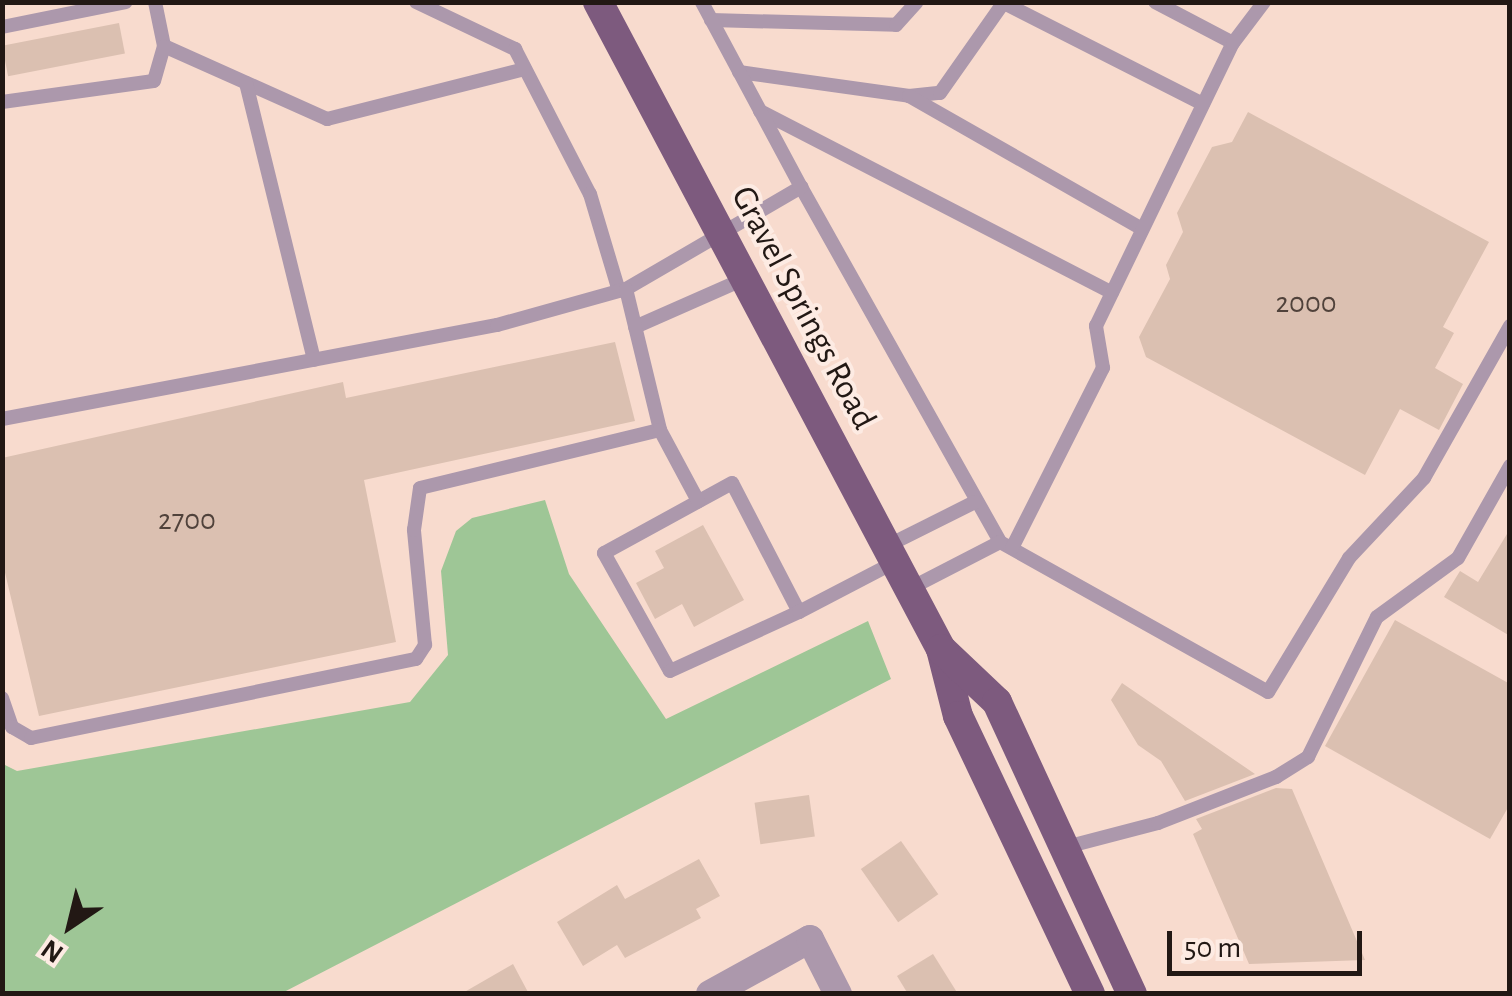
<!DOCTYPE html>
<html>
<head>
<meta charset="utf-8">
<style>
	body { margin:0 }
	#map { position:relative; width:1512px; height:996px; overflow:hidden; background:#f8dbce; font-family:"Alegreya Sans",sans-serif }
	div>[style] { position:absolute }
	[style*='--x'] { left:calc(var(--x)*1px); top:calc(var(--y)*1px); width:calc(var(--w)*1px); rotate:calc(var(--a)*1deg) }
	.green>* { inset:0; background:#9ec696 }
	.building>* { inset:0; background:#dbc0b1; transform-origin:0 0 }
	.lane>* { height:14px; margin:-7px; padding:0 7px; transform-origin:7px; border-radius:7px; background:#ac98ac }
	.street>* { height:28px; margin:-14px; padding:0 14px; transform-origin:14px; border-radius:14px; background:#ac98ac }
	.primary>* { height:30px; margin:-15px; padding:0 15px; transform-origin:15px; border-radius:15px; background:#7d5a7e }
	span { translate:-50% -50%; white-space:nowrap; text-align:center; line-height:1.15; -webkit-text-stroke:8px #fdebe3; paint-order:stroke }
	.number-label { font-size:30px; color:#50423b }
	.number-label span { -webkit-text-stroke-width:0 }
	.street-label { font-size:35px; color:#221814 }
	.frame { position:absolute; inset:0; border:5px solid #221814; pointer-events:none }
	.north { position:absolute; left:20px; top:876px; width:100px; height:100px; -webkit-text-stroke:8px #fdebe3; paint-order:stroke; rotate:215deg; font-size:28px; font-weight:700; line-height:40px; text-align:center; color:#221814 }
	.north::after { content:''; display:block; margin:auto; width:35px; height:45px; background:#221814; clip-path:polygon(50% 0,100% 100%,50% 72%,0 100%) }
	.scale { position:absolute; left:1167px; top:931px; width:195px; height:45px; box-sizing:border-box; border:5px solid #221814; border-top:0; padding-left:12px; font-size:30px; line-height:35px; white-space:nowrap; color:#221814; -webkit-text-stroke:8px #fdebe3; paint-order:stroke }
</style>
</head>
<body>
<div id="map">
	<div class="green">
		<i style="clip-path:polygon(545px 500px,569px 574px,666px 719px,868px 621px,891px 679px,282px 993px,3px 993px,3px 764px,17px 771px,410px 702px,448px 655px,441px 571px,456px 531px,472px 518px)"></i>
	</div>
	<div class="building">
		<i style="left:119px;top:23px;width:31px;height:119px;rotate:79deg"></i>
		<i style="clip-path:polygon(1248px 112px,1489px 242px,1443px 327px,1454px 333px,1435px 368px,1463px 384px,1439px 430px,1400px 409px,1365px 475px,1146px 357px,1139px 337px,1170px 279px,1166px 265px,1183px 232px,1177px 213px,1212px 147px,1232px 142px)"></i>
		<i style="clip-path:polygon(615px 342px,635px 421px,364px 480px,396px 642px,39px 716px,2px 560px,2px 458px,343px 382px,346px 398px)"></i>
		<i style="clip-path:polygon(703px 525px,744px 600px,694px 627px,682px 604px,655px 619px,636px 583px,664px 568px,655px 551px)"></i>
		<i style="clip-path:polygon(1510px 529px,1510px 636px,1444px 597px,1460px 571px,1478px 582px)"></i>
		<i style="clip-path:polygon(1395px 620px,1510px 684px,1510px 804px,1490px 839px,1325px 746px)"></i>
		<i style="clip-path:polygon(1122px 683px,1255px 774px,1185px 801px,1161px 761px,1138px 745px,1111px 700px)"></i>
		<i style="clip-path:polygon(1276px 788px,1292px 789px,1365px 960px,1249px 964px,1193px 834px,1202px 829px,1196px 819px)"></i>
		<i style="left:809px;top:795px;width:42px;height:55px;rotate:82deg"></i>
		<i style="left:901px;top:841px;width:65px;height:49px;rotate:55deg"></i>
		<i style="clip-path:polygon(699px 859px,720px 896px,696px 909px,701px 918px,625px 958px,617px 945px,583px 966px,557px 922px,617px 885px,625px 899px)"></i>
		<i style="clip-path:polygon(933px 954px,958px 994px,908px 994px,897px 976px)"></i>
		<i style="clip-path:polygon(513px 964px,529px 994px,461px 994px)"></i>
	</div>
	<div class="lane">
		<i style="--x:155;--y:2;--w:45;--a:78.4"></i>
		<i style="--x:164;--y:46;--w:179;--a:24.1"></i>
		<i style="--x:327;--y:119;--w:204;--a:-14.2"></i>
		<i style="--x:416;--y:2;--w:110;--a:25.4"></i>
		<i style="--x:515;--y:49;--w:163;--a:62.7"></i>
		<i style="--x:590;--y:194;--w:101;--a:73.4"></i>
		<i style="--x:1155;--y:2;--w:88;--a:27.7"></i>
		<i style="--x:1004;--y:3;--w:223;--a:26.9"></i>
		<i style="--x:711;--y:20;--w:185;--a:1.5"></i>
		<i style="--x:896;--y:25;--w:31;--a:-48"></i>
		<i style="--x:2;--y:27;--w:126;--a:-11.4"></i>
		<i style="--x:739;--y:72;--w:172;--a:8"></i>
		<i style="--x:909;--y:96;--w:31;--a:-6"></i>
		<i style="--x:940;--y:93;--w:111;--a:-54.9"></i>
		<i style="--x:246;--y:83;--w:285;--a:76.2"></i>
		<i style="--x:909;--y:96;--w:268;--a:29.7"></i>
		<i style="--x:2;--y:102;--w:153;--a:-7.9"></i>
		<i style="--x:154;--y:81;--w:36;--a:-74"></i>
		<i style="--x:760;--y:111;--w:396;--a:27.3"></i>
		<i style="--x:801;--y:187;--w:407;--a:60.7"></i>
		<i style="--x:1000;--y:542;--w:307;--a:29.2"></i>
		<i style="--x:1268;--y:692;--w:157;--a:-58.8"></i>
		<i style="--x:1349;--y:558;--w:110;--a:-46.8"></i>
		<i style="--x:1424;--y:478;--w:175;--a:-60.5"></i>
		<i style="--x:626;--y:289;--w:203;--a:-30.2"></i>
		<i style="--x:801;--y:187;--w:210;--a:-118.2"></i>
		<i style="--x:635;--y:327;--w:119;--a:-23.8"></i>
		<i style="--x:2;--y:419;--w:504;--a:-10.75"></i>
		<i style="--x:497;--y:325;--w:134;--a:-15.6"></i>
		<i style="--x:626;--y:289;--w:145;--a:76.4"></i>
		<i style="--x:887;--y:546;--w:98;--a:-26.6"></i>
		<i style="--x:1012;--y:548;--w:202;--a:-63.2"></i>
		<i style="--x:1103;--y:368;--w:43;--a:-99.5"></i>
		<i style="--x:1096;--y:326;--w:314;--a:-64.2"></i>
		<i style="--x:1233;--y:43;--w:51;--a:-52.9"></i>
		<i style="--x:909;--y:589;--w:102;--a:-27.3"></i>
		<i style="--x:799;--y:612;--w:145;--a:-117.4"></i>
		<i style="--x:732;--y:483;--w:146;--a:151.3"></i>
		<i style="--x:604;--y:553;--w:135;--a:60.8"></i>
		<i style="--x:670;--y:671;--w:142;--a:-24.6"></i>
		<i style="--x:799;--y:612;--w:108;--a:-27.5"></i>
		<i style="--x:2;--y:698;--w:31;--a:71"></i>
		<i style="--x:12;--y:727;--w:22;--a:30"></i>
		<i style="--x:31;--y:738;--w:393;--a:-11.6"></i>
		<i style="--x:416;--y:659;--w:17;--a:-57"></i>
		<i style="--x:425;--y:645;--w:116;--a:-95.5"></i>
		<i style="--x:414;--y:530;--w:42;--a:-81.9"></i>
		<i style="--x:420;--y:488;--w:247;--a:-13.6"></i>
		<i style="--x:660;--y:430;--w:81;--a:61.8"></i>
		<i style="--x:1066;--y:847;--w:95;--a:-14.6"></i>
		<i style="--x:1158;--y:823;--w:127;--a:-21.3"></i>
		<i style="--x:1276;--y:777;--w:38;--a:-32"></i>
		<i style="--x:1308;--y:757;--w:156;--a:-63.8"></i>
		<i style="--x:1377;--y:617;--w:100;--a:-36.1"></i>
		<i style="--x:1458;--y:558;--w:106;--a:-60.5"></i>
	</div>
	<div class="street">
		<i style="--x:710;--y:994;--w:114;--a:-28.8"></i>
		<i style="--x:810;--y:939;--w:62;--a:63"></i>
	</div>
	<div class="primary">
		<i style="--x:598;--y:2;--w:732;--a:62.07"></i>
		<i style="--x:941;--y:649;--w:69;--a:75.8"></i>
		<i style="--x:958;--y:716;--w:308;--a:64.6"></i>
		<i style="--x:941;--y:649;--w:77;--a:43.4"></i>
		<i style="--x:997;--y:702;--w:322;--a:65.2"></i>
	</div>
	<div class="number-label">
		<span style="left:1306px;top:303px">2000</span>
		<span style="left:187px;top:520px">2700</span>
	</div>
	<div class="street-label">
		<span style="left:803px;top:308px;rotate:62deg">Gravel Springs Road</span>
	</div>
	<div class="frame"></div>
	<div class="north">N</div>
	<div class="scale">50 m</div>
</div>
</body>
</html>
